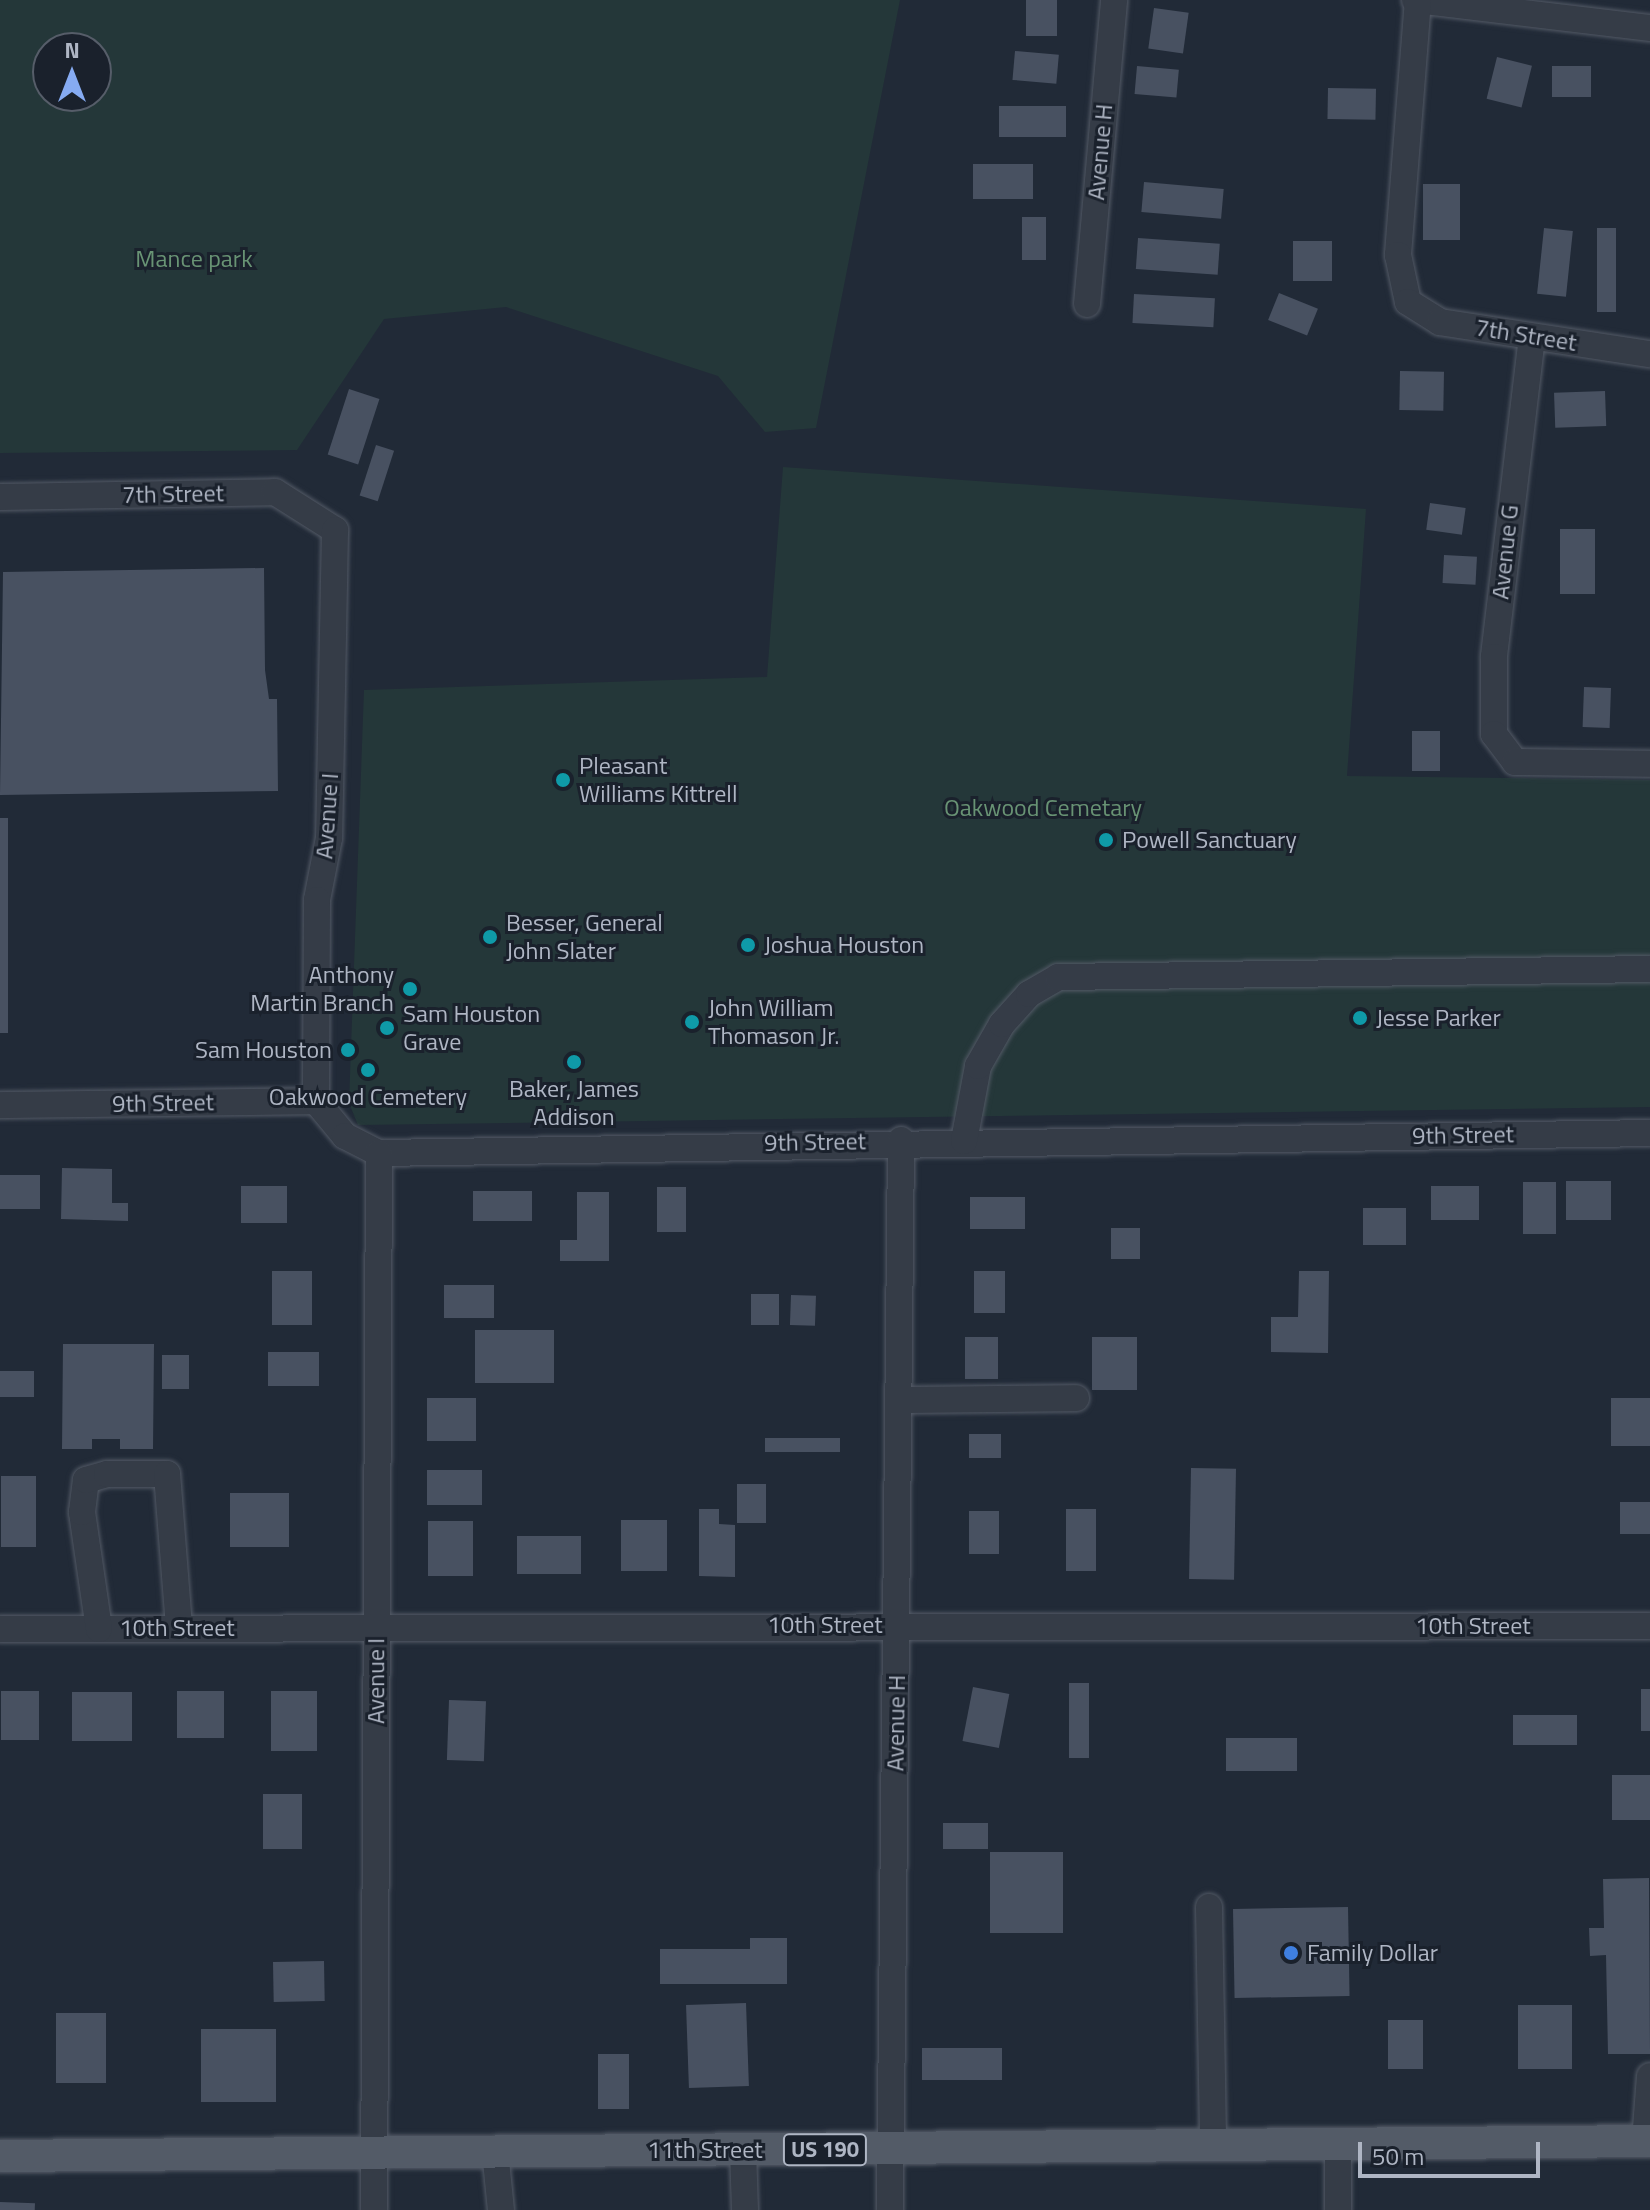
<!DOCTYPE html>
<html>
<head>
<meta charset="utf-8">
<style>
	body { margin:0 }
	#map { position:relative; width:1650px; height:2210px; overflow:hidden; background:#212a37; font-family:"Titillium Web",sans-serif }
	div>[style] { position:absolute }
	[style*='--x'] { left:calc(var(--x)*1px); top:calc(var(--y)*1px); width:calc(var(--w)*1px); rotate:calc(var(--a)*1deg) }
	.green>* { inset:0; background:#243739 }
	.building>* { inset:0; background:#485161; transform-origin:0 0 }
	.roads { filter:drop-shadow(0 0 2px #525965) drop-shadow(0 0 2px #525965) }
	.minor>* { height:26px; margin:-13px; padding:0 13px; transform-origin:13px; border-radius:13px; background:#353c47 }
	.major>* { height:32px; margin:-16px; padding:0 16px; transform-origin:16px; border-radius:16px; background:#535b67 }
	.dots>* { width:22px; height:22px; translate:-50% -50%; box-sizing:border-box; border:4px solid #1a212c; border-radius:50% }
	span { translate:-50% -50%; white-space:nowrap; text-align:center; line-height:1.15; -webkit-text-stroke:6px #1a212c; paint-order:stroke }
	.shield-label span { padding:2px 6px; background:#1a212c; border:2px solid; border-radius:6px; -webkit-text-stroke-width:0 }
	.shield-label { font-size:22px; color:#afb6c4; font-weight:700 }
	.street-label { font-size:24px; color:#afb6c4 }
	.park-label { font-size:24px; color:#689374 }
	.poi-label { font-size:24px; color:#afb6c4 }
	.left { translate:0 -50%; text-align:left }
	.right { translate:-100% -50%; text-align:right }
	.north { position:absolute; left:32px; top:32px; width:80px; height:80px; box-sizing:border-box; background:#1a212c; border:2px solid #565d69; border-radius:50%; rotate:0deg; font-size:22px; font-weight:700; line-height:32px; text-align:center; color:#afb6c4 }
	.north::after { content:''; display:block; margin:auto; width:28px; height:36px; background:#86abf2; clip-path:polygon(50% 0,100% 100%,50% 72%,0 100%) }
	.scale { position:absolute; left:1358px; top:2142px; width:182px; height:36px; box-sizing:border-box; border:4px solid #afb6c4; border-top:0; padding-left:10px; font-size:24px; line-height:28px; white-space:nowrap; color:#afb6c4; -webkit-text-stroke:6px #1a212c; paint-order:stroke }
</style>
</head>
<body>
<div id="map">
	<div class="green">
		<i style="clip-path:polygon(evenodd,0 0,900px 0,816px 428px,765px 432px,718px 376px,506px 307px,384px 319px,297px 450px,0 453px,0 0,96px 48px,96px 96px,48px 96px,48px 48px,96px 48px)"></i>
		<i style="clip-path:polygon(783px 467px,1366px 509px,1347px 776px,1650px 780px,1650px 1107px,358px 1125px,349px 1103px,364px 690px,767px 677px)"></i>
	</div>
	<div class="building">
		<i style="left:1026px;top:0;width:31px;height:36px"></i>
		<i style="left:1154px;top:8px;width:35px;height:41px;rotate:8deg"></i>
		<i style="left:1015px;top:51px;width:44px;height:29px;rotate:5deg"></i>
		<i style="left:1497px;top:57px;width:36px;height:43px;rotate:14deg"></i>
		<i style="left:1137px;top:66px;width:42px;height:28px;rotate:5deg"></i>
		<i style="left:1552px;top:66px;width:39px;height:31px"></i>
		<i style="left:1328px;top:88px;width:48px;height:31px;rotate:1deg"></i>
		<i style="left:999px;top:106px;width:67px;height:31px"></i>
		<i style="left:973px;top:164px;width:60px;height:35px"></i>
		<i style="left:1144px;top:182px;width:80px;height:30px;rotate:5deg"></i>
		<i style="left:1423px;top:184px;width:37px;height:56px"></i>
		<i style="left:1022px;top:217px;width:24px;height:43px"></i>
		<i style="left:1544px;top:228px;width:29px;height:66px;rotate:6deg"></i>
		<i style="left:1597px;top:228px;width:19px;height:84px"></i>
		<i style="left:1138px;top:238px;width:82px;height:31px;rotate:4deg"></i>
		<i style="left:1293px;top:241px;width:39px;height:40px"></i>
		<i style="left:1279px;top:293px;width:42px;height:29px;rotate:22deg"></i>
		<i style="left:1134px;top:294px;width:81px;height:29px;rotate:3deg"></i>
		<i style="left:1400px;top:371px;width:44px;height:39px;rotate:1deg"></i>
		<i style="left:349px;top:389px;width:32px;height:69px;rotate:18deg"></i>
		<i style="left:1605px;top:391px;width:35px;height:51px;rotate:88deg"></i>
		<i style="left:376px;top:445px;width:19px;height:53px;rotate:18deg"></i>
		<i style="left:1430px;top:503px;width:36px;height:27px;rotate:8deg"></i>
		<i style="left:1560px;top:529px;width:35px;height:65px"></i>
		<i style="left:1444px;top:555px;width:33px;height:28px;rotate:3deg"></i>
		<i style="clip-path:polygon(264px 568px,265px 670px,269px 699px,277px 699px,278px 791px,0 795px,3px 572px)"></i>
		<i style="left:1584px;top:687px;width:27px;height:40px;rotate:2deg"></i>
		<i style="left:1412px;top:731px;width:28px;height:40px"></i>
		<i style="left:0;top:818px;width:8px;height:215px"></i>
		<i style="clip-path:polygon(62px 1168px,112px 1169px,112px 1203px,128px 1203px,128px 1221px,61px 1219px)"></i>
		<i style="left:0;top:1175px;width:40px;height:34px"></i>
		<i style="left:1566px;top:1181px;width:45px;height:39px"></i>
		<i style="left:1523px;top:1182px;width:33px;height:52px"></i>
		<i style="left:241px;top:1186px;width:46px;height:37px"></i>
		<i style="left:1431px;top:1186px;width:48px;height:34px"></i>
		<i style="left:657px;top:1187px;width:29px;height:45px"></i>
		<i style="left:473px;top:1191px;width:59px;height:30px"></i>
		<i style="clip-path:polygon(577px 1192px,609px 1192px,609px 1261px,560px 1261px,560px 1240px,577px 1240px)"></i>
		<i style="left:970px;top:1197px;width:55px;height:32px"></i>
		<i style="left:1363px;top:1208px;width:43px;height:37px"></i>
		<i style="left:1111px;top:1228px;width:29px;height:31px"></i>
		<i style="left:272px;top:1271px;width:40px;height:54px"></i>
		<i style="left:974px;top:1271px;width:31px;height:42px"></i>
		<i style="clip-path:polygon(1299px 1271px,1329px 1271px,1328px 1353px,1271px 1352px,1271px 1317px,1298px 1317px)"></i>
		<i style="left:444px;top:1285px;width:50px;height:33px"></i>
		<i style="left:751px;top:1294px;width:28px;height:31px"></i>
		<i style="left:791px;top:1295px;width:25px;height:30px;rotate:2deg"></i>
		<i style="left:475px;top:1330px;width:79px;height:53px"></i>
		<i style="left:965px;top:1337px;width:33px;height:42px"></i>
		<i style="left:1092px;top:1337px;width:45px;height:53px"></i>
		<i style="clip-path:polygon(63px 1344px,154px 1344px,153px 1449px,120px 1449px,120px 1439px,92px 1439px,92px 1449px,62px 1449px)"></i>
		<i style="left:268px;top:1352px;width:51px;height:34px"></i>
		<i style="left:162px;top:1355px;width:27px;height:34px"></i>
		<i style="left:0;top:1371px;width:34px;height:26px"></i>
		<i style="left:427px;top:1398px;width:49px;height:43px"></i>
		<i style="left:1611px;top:1398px;width:39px;height:48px"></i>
		<i style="left:969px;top:1434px;width:32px;height:24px"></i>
		<i style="left:765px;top:1438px;width:75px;height:14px"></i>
		<i style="left:1191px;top:1468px;width:45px;height:111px;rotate:1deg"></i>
		<i style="left:427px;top:1470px;width:55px;height:35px"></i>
		<i style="left:1px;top:1476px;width:35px;height:71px"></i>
		<i style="left:737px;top:1484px;width:29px;height:39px"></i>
		<i style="left:230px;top:1493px;width:59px;height:54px"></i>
		<i style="left:1620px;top:1502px;width:30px;height:32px"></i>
		<i style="clip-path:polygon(699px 1509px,719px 1509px,719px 1524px,735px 1525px,735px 1577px,699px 1576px)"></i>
		<i style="left:1066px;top:1509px;width:30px;height:62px"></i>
		<i style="left:969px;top:1511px;width:30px;height:43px"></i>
		<i style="left:621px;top:1520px;width:46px;height:51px"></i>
		<i style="left:428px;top:1521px;width:45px;height:55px"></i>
		<i style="left:517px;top:1536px;width:64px;height:38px"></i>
		<i style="left:1069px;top:1683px;width:20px;height:75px"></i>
		<i style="left:973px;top:1687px;width:37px;height:55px;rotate:11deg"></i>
		<i style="left:1641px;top:1689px;width:9px;height:42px"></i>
		<i style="left:1px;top:1691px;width:38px;height:49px"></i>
		<i style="left:177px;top:1691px;width:47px;height:47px"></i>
		<i style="left:271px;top:1691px;width:46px;height:60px"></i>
		<i style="left:72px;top:1692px;width:60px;height:49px"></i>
		<i style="left:449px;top:1700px;width:37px;height:60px;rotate:2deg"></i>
		<i style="left:1513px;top:1715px;width:64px;height:30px"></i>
		<i style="left:1226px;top:1738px;width:71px;height:33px"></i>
		<i style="left:1612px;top:1775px;width:38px;height:45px"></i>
		<i style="left:263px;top:1794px;width:39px;height:55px"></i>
		<i style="left:943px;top:1823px;width:45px;height:26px"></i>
		<i style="left:990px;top:1852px;width:73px;height:81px"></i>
		<i style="clip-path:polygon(1649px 1878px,1650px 2054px,1608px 2054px,1606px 1955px,1590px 1956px,1589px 1928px,1604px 1928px,1603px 1879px)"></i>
		<i style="left:1348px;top:1907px;width:89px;height:115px;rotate:89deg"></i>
		<i style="clip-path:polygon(750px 1938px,787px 1938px,787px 1984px,660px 1984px,660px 1949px,750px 1949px)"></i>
		<i style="left:324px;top:1961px;width:40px;height:51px;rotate:89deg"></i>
		<i style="left:746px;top:2003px;width:83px;height:60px;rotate:88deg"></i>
		<i style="left:1518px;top:2005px;width:54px;height:64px"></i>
		<i style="left:56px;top:2013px;width:50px;height:70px"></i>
		<i style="left:1388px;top:2020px;width:35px;height:49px"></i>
		<i style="left:201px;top:2029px;width:75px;height:73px"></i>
		<i style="left:922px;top:2048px;width:80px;height:32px"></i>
		<i style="left:598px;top:2054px;width:31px;height:55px"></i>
		<i style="left:0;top:2202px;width:35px;height:8px;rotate:2deg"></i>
	</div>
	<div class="roads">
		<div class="minor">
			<i style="--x:1415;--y:0;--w:237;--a:6.8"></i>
			<i style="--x:1418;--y:0;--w:256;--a:94.5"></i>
			<i style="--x:1398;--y:255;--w:48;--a:78"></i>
			<i style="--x:1408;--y:302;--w:38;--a:32"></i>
			<i style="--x:1440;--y:322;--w:212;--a:8.7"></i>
			<i style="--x:1087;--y:304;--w:305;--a:-84.9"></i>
			<i style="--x:1532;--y:337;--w:322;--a:96.8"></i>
			<i style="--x:1494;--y:657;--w:77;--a:90"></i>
			<i style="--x:1494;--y:734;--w:35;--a:53"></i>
			<i style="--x:1515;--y:762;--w:135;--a:0.8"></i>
			<i style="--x:0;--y:497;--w:275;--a:-1"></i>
			<i style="--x:275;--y:492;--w:71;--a:32.3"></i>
			<i style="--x:335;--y:530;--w:308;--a:91.1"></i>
			<i style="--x:329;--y:838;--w:63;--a:101"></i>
			<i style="--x:317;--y:900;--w:201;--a:90.3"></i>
			<i style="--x:0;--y:1105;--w:316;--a:-0.7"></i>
			<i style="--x:316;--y:1101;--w:45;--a:50.4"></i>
			<i style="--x:345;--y:1136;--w:38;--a:27"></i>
			<i style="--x:379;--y:1153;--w:1271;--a:-0.9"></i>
			<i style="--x:964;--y:1141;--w:76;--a:-79.4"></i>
			<i style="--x:978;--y:1066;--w:48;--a:-60.3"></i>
			<i style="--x:1002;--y:1024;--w:40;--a:-48"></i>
			<i style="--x:1029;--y:994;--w:34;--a:-30"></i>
			<i style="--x:1058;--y:977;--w:592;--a:-0.77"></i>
			<i style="--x:899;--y:1400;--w:177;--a:-0.6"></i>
			<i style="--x:0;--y:1629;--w:1650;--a:-0.1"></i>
			<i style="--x:99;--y:1629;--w:118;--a:-98.3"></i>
			<i style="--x:82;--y:1512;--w:32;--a:-83"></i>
			<i style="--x:86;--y:1480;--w:22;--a:-16"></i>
			<i style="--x:107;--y:1474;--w:60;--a:0"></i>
			<i style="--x:167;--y:1474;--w:154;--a:85.5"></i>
			<i style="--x:1209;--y:1907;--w:236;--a:89"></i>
			<i style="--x:1338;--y:2141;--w:69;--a:90"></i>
			<i style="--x:1645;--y:2141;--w:65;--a:-85.6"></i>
			<i style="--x:743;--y:2150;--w:60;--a:88.1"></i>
			<i style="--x:495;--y:2151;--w:59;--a:84.2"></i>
			<i style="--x:374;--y:2210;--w:1057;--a:-89.73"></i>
			<i style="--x:890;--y:2210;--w:1070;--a:-89.41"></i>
		</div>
		<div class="major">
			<i style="--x:0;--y:2156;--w:1650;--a:-0.52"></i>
		</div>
	</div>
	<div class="dots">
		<i style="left:563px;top:780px;background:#0f9aa8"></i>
		<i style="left:1106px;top:840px;background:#0f9aa8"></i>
		<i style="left:490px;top:937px;background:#0f9aa8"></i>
		<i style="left:748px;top:945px;background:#0f9aa8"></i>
		<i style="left:410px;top:989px;background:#0f9aa8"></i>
		<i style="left:1360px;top:1018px;background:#0f9aa8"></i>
		<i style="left:692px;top:1022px;background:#0f9aa8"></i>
		<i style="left:387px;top:1028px;background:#0f9aa8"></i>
		<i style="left:348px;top:1050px;background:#0f9aa8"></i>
		<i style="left:574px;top:1062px;background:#0f9aa8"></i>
		<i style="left:368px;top:1070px;background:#0f9aa8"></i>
		<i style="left:1291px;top:1953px;background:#3f7fe0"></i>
	</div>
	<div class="shield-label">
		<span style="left:825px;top:2150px">US 190</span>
	</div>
	<div class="street-label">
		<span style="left:1100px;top:152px;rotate:-85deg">Avenue H</span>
		<span style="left:1526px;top:335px;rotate:9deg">7th Street</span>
		<span style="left:173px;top:494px;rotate:-1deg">7th Street</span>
		<span style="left:1505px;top:552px;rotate:-84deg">Avenue G</span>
		<span style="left:327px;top:816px;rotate:-86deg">Avenue I</span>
		<span style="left:163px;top:1103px;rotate:-1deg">9th Street</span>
		<span style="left:1463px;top:1135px;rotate:-1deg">9th Street</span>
		<span style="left:815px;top:1142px;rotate:-1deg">9th Street</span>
		<span style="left:825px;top:1625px">10th Street</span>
		<span style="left:1473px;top:1626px">10th Street</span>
		<span style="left:177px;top:1628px">10th Street</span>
		<span style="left:376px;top:1681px;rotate:-90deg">Avenue I</span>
		<span style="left:896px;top:1723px;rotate:-89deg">Avenue H</span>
		<span style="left:705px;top:2150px">11th Street</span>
	</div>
	<div class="park-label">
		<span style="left:194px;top:259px">Mance park</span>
		<span style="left:1043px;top:808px">Oakwood Cemetary</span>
	</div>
	<div class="poi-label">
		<span class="left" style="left:579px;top:780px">Pleasant<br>Williams Kittrell</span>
		<span class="left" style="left:1122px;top:840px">Powell Sanctuary</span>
		<span class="left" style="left:506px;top:937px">Besser, General<br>John Slater</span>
		<span class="left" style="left:764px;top:945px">Joshua Houston</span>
		<span class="right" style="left:394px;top:989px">Anthony<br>Martin Branch</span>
		<span class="left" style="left:708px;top:1022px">John William<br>Thomason Jr.</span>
		<span class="left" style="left:403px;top:1028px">Sam Houston<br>Grave</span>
		<span class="left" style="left:1376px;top:1018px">Jesse Parker</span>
		<span class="right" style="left:332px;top:1050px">Sam Houston</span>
		<span style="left:574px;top:1103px">Baker, James<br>Addison</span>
		<span style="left:368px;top:1097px">Oakwood Cemetery</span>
		<span class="left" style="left:1307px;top:1953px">Family Dollar</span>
	</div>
	<div class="north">N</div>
	<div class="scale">50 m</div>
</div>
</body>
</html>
